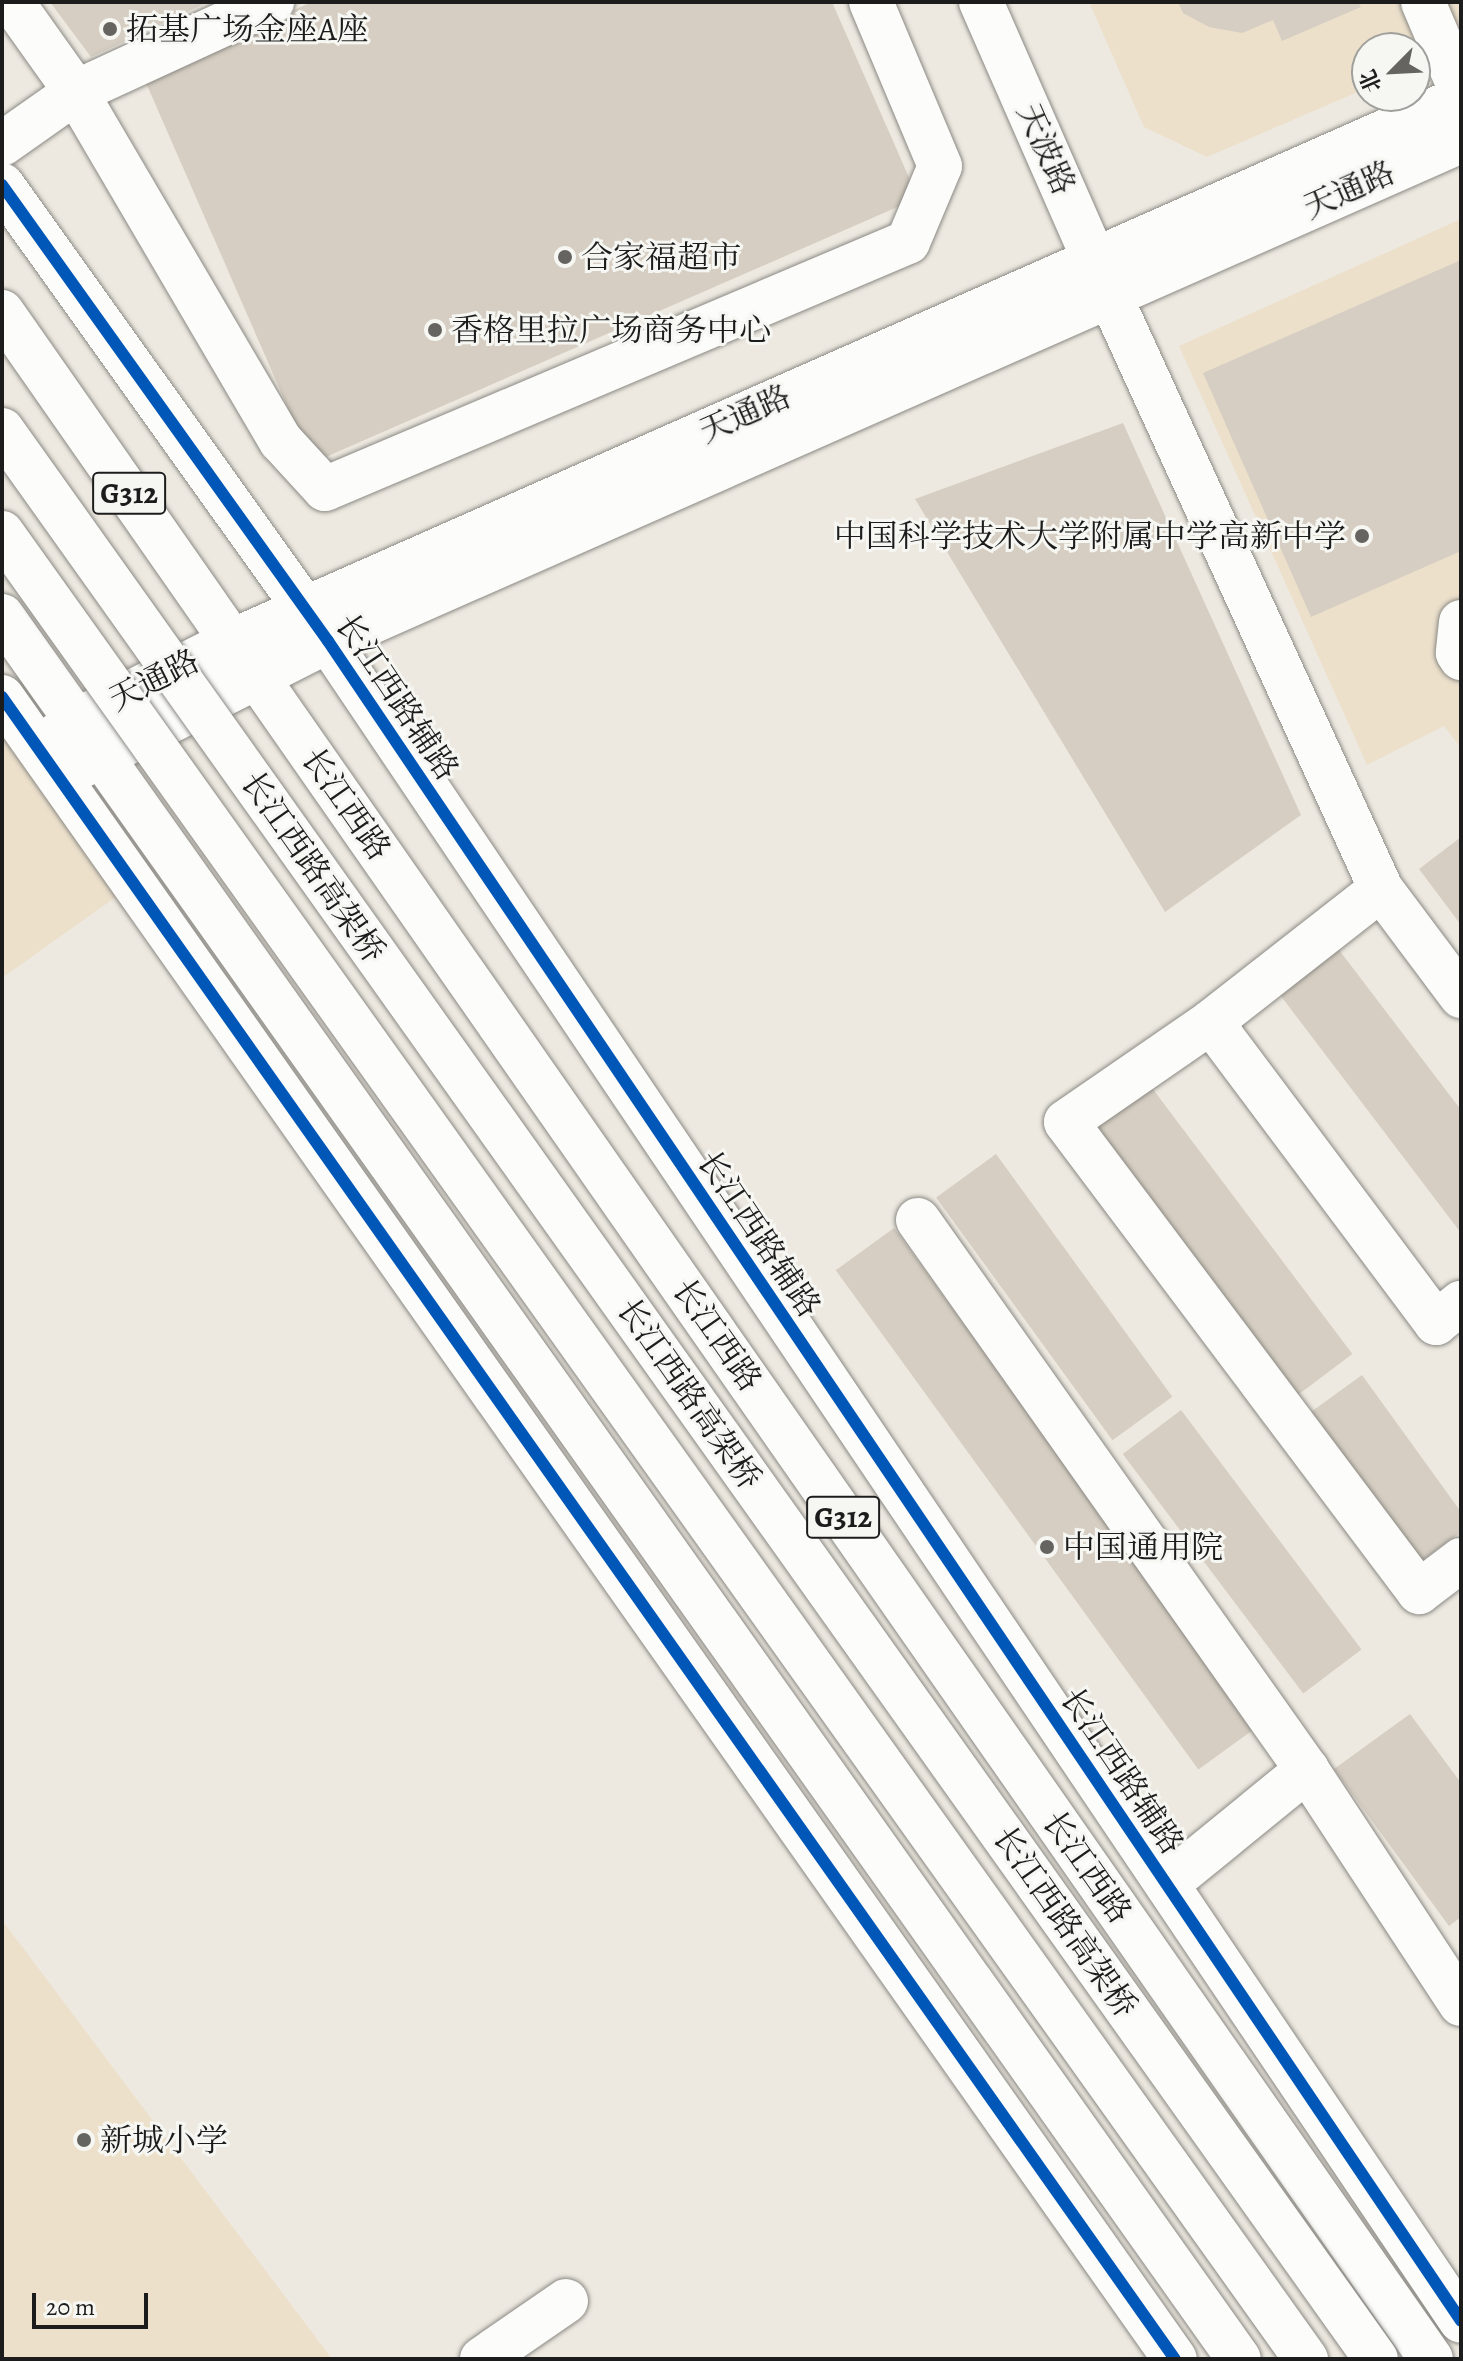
<!DOCTYPE html>
<html>
<head>
<meta charset="utf-8">
<style>
	body { margin:0 }
	#map { position:relative; width:1463px; height:2361px; overflow:hidden; background:#ede9e0; font-family:Alegreya,"Noto Serif SC",serif }
	div>[style] { position:absolute }
	[style*='--x'] { left:calc(var(--x)*1px); top:calc(var(--y)*1px); width:calc(var(--w)*1px); rotate:calc(var(--a)*1deg) }
	.built>* { inset:0; background:#ece0cb }
	.building>* { inset:0; background:#d6cec2; transform-origin:0 0 }
	.roads { filter:drop-shadow(0 0 2px #8b8984) drop-shadow(0 0 2px #8b8984) }
	.minor>* { height:44px; margin:-22px; padding:0 22px; transform-origin:22px; border-radius:22px; background:#fcfcfa }
	.highway>* { height:44px; margin:-22px; padding:0 22px; transform-origin:22px; border-radius:22px; background:#fcfcfa }
	.bridges { filter:drop-shadow(0 0 2px #8b8984) drop-shadow(0 0 2px #8b8984) }
	.highway-bridge>* { height:44px; margin:-22px; padding:0 22px; transform-origin:22px; border-radius:22px; background:#fcfcfa }
	.cycleway>* { height:12px; margin:-6px; padding:0 6px; transform-origin:6px; border-radius:6px; background:#0057b8 }
	.dots>* { width:22px; height:22px; translate:-50% -50%; box-sizing:border-box; border:4px solid #f6f6f2; border-radius:50% }
	span { translate:-50% -50%; white-space:nowrap; text-align:center; line-height:1.15; -webkit-text-stroke:6px #f6f6f2; paint-order:stroke }
	.shield-label span { padding:2px 6px; background:#f6f6f2; border:2px solid; border-radius:6px; -webkit-text-stroke-width:0 }
	.shield-label { font-size:30px; color:#1c1c1c; font-weight:700 }
	.poi-label { font-size:32px; color:#1c1c1c }
	.left { translate:0 -50%; text-align:left }
	.right { translate:-100% -50%; text-align:right }
	.street-label { font-size:32px; color:#1c1c1c }
	.frame { position:absolute; inset:0; border:4px solid #1c1c1c; pointer-events:none }
	.north { position:absolute; left:1351px; top:32px; width:80px; height:80px; box-sizing:border-box; background:#f6f6f2; border:2px solid #9f9f9c; border-radius:50%; rotate:246deg; font-size:22px; font-weight:700; line-height:32px; text-align:center; color:#1c1c1c }
	.north::after { content:''; display:block; margin:auto; width:28px; height:36px; background:#656461; clip-path:polygon(50% 0,100% 100%,50% 72%,0 100%) }
	.scale { position:absolute; left:32px; top:2293px; width:116px; height:36px; box-sizing:border-box; border:4px solid #1c1c1c; border-top:0; padding-left:10px; font-size:24px; line-height:28px; white-space:nowrap; color:#1c1c1c; -webkit-text-stroke:6px #f6f6f2; paint-order:stroke }
</style>
</head>
<body>
<div id="map">
	<div class="built">
		<i style="clip-path:polygon(1089px 2px,1461px 2px,1461px 47px,1415px 67px,1415px 48px,1367px 48px,1367px 88px,1207px 157px,1144px 127px)"></i>
		<i style="clip-path:polygon(1461px 219px,1461px 748px,1444px 726px,1367px 765px,1179px 346px)"></i>
		<i style="clip-path:polygon(2px 697px,134px 884px,2px 978px)"></i>
		<i style="clip-path:polygon(2px 1920px,332px 2359px,2px 2359px)"></i>
	</div>
	<div class="building">
		<i style="clip-path:polygon(50px 2px,208px 2px,91px 57px)"></i>
		<i style="clip-path:polygon(312px 2px,832px 2px,918px 198px,312px 463px,143px 76px)"></i>
		<i style="clip-path:polygon(1178px 2px,1358px 2px,1361px 7px,1282px 41px,1273px 20px,1242px 33px,1209px 27px,1183px 13px)"></i>
		<i style="clip-path:polygon(1461px 260px,1461px 551px,1311px 617px,1203px 373px)"></i>
		<i style="clip-path:polygon(1123px 423px,1301px 815px,1165px 912px,915px 499px)"></i>
		<i style="clip-path:polygon(1461px 837px,1461px 925px,1419px 869px)"></i>
		<i style="clip-path:polygon(1333px 942px,1461px 1110px,1461px 1233px,1274px 987px)"></i>
		<i style="left:1149px;top:1084px;width:338px;height:75px;rotate:53deg"></i>
		<i style="left:996px;top:1154px;width:300px;height:74px;rotate:54deg"></i>
		<i style="left:894px;top:1228px;width:617px;height:72px;rotate:54deg"></i>
		<i style="clip-path:polygon(1362px 1375px,1461px 1512px,1461px 1532px,1413px 1567px,1304px 1417px)"></i>
		<i style="left:1181px;top:1410px;width:300px;height:73px;rotate:53deg"></i>
		<i style="clip-path:polygon(1410px 1714px,1461px 1783px,1461px 1917px,1449px 1926px,1334px 1769px)"></i>
	</div>
	<div class="roads">
		<div class="minor">
			<i style="--x:12;--y:2;--w:110;--a:54.6"></i>
			<i style="--x:76;--y:92;--w:405;--a:59.6"></i>
			<i style="--x:281;--y:441;--w:65;--a:47.5"></i>
			<i style="--x:325;--y:489;--w:633;--a:-22.96"></i>
			<i style="--x:908;--y:242;--w:82;--a:-67.2"></i>
			<i style="--x:940;--y:166;--w:178;--a:-112.8"></i>
			<i style="--x:981;--y:2;--w:321;--a:66.3"></i>
			<i style="--x:1110;--y:296;--w:652;--a:65.44"></i>
			<i style="--x:1381;--y:889;--w:134;--a:53.2"></i>
			<i style="--x:1423;--y:2;--w:97;--a:66.9"></i>
			<i style="--x:2;--y:144;--w:90;--a:-35.1"></i>
			<i style="--x:76;--y:92;--w:216;--a:-24.7"></i>
			<i style="--x:2;--y:185;--w:561;--a:54.44"></i>
			<i style="--x:328;--y:641;--w:2026;--a:56"></i>
			<i style="--x:1461;--y:622;--w:31;--a:96"></i>
			<i style="--x:1458;--y:653;--w:6;--a:59"></i>
			<i style="--x:2;--y:697;--w:2034;--a:54.79"></i>
			<i style="--x:45;--y:744;--w:38;--a:-37"></i>
			<i style="--x:75;--y:721;--w:176;--a:-27"></i>
			<i style="--x:232;--y:641;--w:1344;--a:-23.84"></i>
			<i style="--x:68;--y:773;--w:292;--a:-26.9"></i>
			<i style="--x:328;--y:641;--w:1238;--a:-23.81"></i>
			<i style="--x:1381;--y:889;--w:216;--a:142"></i>
			<i style="--x:1211;--y:1022;--w:376;--a:53.2"></i>
			<i style="--x:1436;--y:1323;--w:32;--a:-39"></i>
			<i style="--x:1211;--y:1022;--w:176;--a:145.4"></i>
			<i style="--x:1066;--y:1122;--w:588;--a:53.09"></i>
			<i style="--x:1419;--y:1592;--w:53;--a:-37.3"></i>
			<i style="--x:918;--y:1220;--w:674;--a:54.73"></i>
			<i style="--x:1167;--y:1884;--w:181;--a:-39.2"></i>
			<i style="--x:1307;--y:1770;--w:280;--a:56.7"></i>
			<i style="--x:482;--y:2359;--w:102;--a:-34.6"></i>
		</div>
		<div class="highway">
			<i style="--x:2;--y:312;--w:2496;--a:55.08"></i>
			<i style="--x:2;--y:616;--w:2137;--a:54.64"></i>
		</div>
	</div>
	<div class="bridges">
		<div class="highway-bridge">
			<i style="--x:2;--y:430;--w:2368;--a:54.54"></i>
			<i style="--x:2;--y:533;--w:2244;--a:54.47"></i>
		</div>
	</div>
	<div class="cycleway">
		<i style="--x:2;--y:185;--w:561;--a:54.44"></i>
		<i style="--x:328;--y:641;--w:2026;--a:56"></i>
		<i style="--x:2;--y:697;--w:2034;--a:54.79"></i>
	</div>
	<div class="dots">
		<i style="left:110px;top:29px;background:#656461"></i>
		<i style="left:565px;top:257px;background:#656461"></i>
		<i style="left:435px;top:330px;background:#656461"></i>
		<i style="left:1362px;top:536px;background:#656461"></i>
		<i style="left:1047px;top:1547px;background:#656461"></i>
		<i style="left:84px;top:2140px;background:#656461"></i>
	</div>
	<div class="shield-label">
		<span style="left:129px;top:493px">G312</span>
		<span style="left:843px;top:1517px">G312</span>
	</div>
	<div class="poi-label">
		<span class="left" style="left:126px;top:29px">拓基广场金座A座</span>
		<span class="left" style="left:581px;top:257px">合家福超市</span>
		<span class="left" style="left:451px;top:330px">香格里拉广场商务中心</span>
		<span class="right" style="left:1346px;top:536px">中国科学技术大学附属中学高新中学</span>
		<span class="left" style="left:1063px;top:1547px">中国通用院</span>
		<span class="left" style="left:100px;top:2140px">新城小学</span>
	</div>
	<div class="street-label">
		<span style="left:1046px;top:149px;rotate:66deg">天波路</span>
		<span style="left:1349px;top:190px;rotate:-24deg">天通路</span>
		<span style="left:745px;top:414px;rotate:-24deg">天通路</span>
		<span style="left:154px;top:680px;rotate:-27deg">天通路</span>
		<span style="left:397px;top:697px;rotate:56deg">长江西路辅路</span>
		<span style="left:346px;top:804px;rotate:55deg">长江西路</span>
		<span style="left:313px;top:867px;rotate:55deg">长江西路高架桥</span>
		<span style="left:759px;top:1234px;rotate:56deg">长江西路辅路</span>
		<span style="left:717px;top:1335px;rotate:55deg">长江西路</span>
		<span style="left:689px;top:1394px;rotate:55deg">长江西路高架桥</span>
		<span style="left:1122px;top:1771px;rotate:56deg">长江西路辅路</span>
		<span style="left:1087px;top:1867px;rotate:55deg">长江西路</span>
		<span style="left:1065px;top:1922px;rotate:55deg">长江西路高架桥</span>
	</div>
	<div class="frame"></div>
	<div class="north">北</div>
	<div class="scale">20 m</div>
</div>
</body>
</html>
